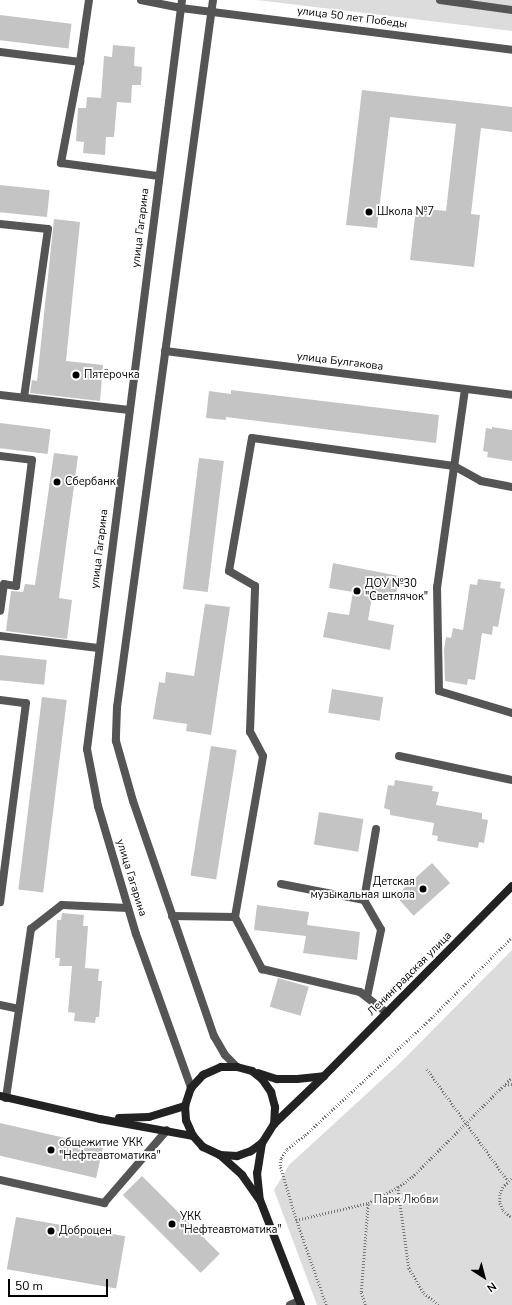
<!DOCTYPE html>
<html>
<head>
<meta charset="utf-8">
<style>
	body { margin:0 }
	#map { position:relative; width:512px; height:1305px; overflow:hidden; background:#fff; font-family:"Nunito Sans",sans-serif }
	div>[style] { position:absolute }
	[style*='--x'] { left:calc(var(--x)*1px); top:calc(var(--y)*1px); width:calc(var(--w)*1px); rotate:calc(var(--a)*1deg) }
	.green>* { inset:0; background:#dcdcdc }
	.building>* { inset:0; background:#c4c4c4; transform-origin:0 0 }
	.path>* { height:2.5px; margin-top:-1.25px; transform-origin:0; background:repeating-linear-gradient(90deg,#777 0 1px,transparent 0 3px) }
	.service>* { height:8px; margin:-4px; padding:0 4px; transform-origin:4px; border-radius:4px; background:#555 }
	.pedestrian>* { height:8px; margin:-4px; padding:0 4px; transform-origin:4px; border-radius:4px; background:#555 }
	.minor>* { height:8px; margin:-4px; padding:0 4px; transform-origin:4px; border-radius:4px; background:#555 }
	.tertiary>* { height:8px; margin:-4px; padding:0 4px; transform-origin:4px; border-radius:4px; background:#555 }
	.secondary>* { height:8px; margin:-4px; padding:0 4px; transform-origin:4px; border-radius:4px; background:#222 }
	.dots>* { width:11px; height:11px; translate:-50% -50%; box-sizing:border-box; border:2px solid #fff; border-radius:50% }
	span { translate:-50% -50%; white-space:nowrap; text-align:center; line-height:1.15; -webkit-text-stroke:3.5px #fff; paint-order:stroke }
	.street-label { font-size:11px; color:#000 }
	.poi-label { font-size:11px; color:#000 }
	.left { translate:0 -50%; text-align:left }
	.right { translate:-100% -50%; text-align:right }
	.park-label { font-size:11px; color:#333 }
	.north { position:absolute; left:464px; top:1257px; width:40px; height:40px; -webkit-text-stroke:3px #fff; paint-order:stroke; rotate:144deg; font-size:11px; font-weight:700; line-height:16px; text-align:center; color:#000 }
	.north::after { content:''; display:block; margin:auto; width:14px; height:18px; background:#000; clip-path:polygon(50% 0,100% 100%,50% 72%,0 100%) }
	.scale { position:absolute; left:8px; top:1279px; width:100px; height:18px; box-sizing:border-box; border:2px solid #000; border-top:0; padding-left:5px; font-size:12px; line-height:14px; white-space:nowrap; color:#000; -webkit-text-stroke:3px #fff; paint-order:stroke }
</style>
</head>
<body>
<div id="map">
	<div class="green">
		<i style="clip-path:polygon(257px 0,512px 0,512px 31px)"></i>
		<i style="clip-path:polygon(512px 950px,512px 1305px,317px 1305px,274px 1190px,289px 1165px,398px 1065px)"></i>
	</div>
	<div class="building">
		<i style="left:0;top:15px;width:72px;height:25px;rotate:7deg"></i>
		<i style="clip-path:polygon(113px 45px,135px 47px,134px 66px,142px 67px,141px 85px,132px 85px,131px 103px,117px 102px,114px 137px,106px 137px,105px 155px,83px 153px,84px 142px,76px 141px,78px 108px,86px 108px,87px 97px,101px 98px,104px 56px,112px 57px)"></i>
		<i style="clip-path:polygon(362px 90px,512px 107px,512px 132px,481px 128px,471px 214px,480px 215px,474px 267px,410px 260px,416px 208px,446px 211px,456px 124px,390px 117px,377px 228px,346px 225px)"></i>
		<i style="left:0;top:185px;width:50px;height:27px;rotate:6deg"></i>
		<i style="clip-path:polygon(54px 219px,80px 222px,66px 361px,103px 365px,100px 401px,30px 393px,32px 380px,37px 381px)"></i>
		<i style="clip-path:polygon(231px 390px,439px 415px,436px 443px,226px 417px,226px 420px,206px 418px,209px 391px,231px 394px)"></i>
		<i style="left:0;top:423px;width:51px;height:25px;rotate:7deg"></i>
		<i style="clip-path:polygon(492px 427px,512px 430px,512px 461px,487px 457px,488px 452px,483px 451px,486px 428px,492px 429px)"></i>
		<i style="clip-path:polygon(54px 453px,78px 456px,59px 598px,72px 600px,67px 639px,6px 631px,11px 591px,23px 592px,25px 584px,35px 585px)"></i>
		<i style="left:199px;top:458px;width:25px;height:132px;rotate:7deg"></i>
		<i style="clip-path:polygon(333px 563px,399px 576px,395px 601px,372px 597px,368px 620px,394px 625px,390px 650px,323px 637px,328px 612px,349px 615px,353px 592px,329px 588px)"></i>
		<i style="clip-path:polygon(478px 579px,501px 582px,500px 588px,505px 589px,498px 627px,493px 626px,492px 635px,482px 633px,475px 680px,468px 679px,467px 685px,445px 681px,444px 650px,446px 637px,451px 638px,453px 628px,463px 630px,470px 584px,477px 585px)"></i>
		<i style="clip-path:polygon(205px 604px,230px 607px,211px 735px,186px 731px,187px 724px,153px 719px,159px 682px,165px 683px,166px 672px,194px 676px)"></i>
		<i style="left:0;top:655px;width:47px;height:25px;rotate:6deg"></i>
		<i style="left:332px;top:689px;width:52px;height:24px;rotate:9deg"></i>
		<i style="left:42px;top:697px;width:25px;height:194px;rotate:7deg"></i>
		<i style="left:211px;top:746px;width:26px;height:131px;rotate:9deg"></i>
		<i style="clip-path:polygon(395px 780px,433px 786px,432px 791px,439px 792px,436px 805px,482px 813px,482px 819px,488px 820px,484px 843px,479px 842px,478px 848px,437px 841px,438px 836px,432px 835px,434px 823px,390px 815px,390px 810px,384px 808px,388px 785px,394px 786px)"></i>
		<i style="left:319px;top:812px;width:45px;height:33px;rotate:9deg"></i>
		<i style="left:432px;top:863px;width:27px;height:49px;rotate:48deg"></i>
		<i style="clip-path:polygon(257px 905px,309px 912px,307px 925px,360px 932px,357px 960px,303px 953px,306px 936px,254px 930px)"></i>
		<i style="clip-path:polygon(62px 913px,84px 915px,83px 926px,88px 926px,85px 968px,99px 969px,98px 981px,102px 981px,99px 1017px,96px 1017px,95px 1023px,74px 1021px,75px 1013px,68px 1012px,72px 966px,59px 966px,60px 958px,55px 958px,57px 920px,61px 920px)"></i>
		<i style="left:278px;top:978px;width:32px;height:30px;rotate:16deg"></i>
		<i style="left:0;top:1123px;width:106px;height:32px;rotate:13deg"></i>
		<i style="left:142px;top:1176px;width:110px;height:27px;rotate:45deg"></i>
		<i style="left:16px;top:1217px;width:111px;height:53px;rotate:10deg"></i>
	</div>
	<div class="path">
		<i style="--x:427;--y:1069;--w:138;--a:54.1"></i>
		<i style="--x:505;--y:1085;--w:7;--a:-8"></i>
		<i style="--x:512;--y:1179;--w:12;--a:138"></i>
		<i style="--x:503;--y:1187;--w:9;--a:111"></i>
		<i style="--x:500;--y:1195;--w:8;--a:90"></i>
		<i style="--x:500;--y:1203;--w:8;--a:67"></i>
		<i style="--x:503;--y:1210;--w:12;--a:42"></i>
		<i style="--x:398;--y:1187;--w:82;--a:82.3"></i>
		<i style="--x:409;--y:1268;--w:29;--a:59"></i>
		<i style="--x:424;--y:1293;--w:19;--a:39"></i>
		<i style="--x:296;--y:1220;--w:74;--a:-13.3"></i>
		<i style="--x:368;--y:1203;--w:34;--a:-28"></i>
		<i style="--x:398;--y:1187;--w:17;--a:-36"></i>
		<i style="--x:412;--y:1177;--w:141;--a:-45"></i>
		<i style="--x:326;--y:1305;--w:90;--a:-109.4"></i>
		<i style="--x:296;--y:1220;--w:56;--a:-106.5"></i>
		<i style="--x:280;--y:1166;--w:8;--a:-83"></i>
		<i style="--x:281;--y:1158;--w:11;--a:-56"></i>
		<i style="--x:287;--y:1149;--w:23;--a:-38"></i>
		<i style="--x:305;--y:1135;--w:169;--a:-42.8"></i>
		<i style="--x:429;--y:1020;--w:117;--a:-45"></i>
		<i style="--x:365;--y:1305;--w:14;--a:-107"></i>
		<i style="--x:361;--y:1292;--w:89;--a:-85.5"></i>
	</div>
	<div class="service">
		<i style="--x:89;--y:0;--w:63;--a:98.3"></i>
		<i style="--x:80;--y:62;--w:103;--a:100.7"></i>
		<i style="--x:61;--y:163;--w:99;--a:7.6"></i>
		<i style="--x:0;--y:52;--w:81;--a:7.1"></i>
		<i style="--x:0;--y:224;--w:48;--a:5.9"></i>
		<i style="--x:48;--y:229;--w:170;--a:98.1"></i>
		<i style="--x:465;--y:389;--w:200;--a:98"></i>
		<i style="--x:437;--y:587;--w:104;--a:88.9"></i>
		<i style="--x:439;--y:691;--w:76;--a:16.8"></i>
		<i style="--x:0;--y:395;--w:130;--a:6.6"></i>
		<i style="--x:0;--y:456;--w:32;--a:7"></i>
		<i style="--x:32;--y:460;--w:127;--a:97.2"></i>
		<i style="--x:16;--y:586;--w:12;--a:-171"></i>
		<i style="--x:4;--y:584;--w:27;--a:98"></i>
		<i style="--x:0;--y:636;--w:99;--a:7"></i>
		<i style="--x:0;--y:700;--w:26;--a:7"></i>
		<i style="--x:26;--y:703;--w:201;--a:97.4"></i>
		<i style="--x:399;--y:756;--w:116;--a:12"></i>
		<i style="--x:281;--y:884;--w:85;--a:10.9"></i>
		<i style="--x:364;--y:900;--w:72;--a:-80.4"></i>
		<i style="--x:364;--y:900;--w:34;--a:60"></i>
		<i style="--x:381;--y:930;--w:68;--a:101.8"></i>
		<i style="--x:172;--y:916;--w:63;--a:0.9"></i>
		<i style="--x:235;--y:917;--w:163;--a:-80.1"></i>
		<i style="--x:263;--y:756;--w:27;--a:-118"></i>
		<i style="--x:250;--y:732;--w:146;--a:-88"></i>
		<i style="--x:255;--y:586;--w:30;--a:-150"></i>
		<i style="--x:229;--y:571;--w:135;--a:-80.2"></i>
		<i style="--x:252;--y:438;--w:204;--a:7.9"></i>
		<i style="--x:454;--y:466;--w:31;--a:29"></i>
		<i style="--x:481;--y:481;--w:32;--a:11"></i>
		<i style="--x:235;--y:917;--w:59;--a:62.6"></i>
		<i style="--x:262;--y:969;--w:101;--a:13.2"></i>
		<i style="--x:360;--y:992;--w:34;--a:38"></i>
		<i style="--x:0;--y:1005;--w:19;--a:12"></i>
		<i style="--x:6;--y:1098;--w:171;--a:-81.6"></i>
		<i style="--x:31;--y:929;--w:39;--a:-38"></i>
		<i style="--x:62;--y:905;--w:66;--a:2.6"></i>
	</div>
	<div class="pedestrian">
		<i style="--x:440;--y:0;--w:73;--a:7.9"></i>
	</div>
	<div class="minor">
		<i style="--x:0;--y:1180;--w:107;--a:12.5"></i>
		<i style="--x:104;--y:1203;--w:96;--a:-49.2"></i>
		<i style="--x:290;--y:1305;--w:10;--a:-24"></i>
	</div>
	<div class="tertiary">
		<i style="--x:141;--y:0;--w:41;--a:11.3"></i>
		<i style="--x:181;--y:8;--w:334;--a:7.2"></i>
		<i style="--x:182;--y:0;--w:755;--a:97.23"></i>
		<i style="--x:87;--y:749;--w:58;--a:79.1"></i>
		<i style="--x:98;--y:806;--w:134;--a:73.5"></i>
		<i style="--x:136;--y:934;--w:164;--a:70.3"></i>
		<i style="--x:213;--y:0;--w:713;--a:97.73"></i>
		<i style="--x:117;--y:707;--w:34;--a:92"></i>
		<i style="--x:116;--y:741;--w:62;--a:74.2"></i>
		<i style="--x:133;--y:801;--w:249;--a:71"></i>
		<i style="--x:214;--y:1036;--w:22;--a:60"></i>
		<i style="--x:225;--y:1055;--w:17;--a:45"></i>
		<i style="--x:165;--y:351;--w:350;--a:7.2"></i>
	</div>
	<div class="secondary">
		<i style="--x:258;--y:1073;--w:20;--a:18"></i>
		<i style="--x:277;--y:1079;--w:20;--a:0"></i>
		<i style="--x:297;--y:1079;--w:27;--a:-6"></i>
		<i style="--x:0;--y:1096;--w:103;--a:13"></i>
		<i style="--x:100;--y:1119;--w:95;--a:10.4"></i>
		<i style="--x:119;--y:1118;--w:30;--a:-2"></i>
		<i style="--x:149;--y:1117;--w:38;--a:-17"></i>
		<i style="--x:274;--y:1124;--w:69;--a:-43.8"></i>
		<i style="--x:324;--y:1076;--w:267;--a:-45.3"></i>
		<i style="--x:262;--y:1143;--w:14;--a:144"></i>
		<i style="--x:251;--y:1151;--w:15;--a:160"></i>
		<i style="--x:237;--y:1156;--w:17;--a:-177"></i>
		<i style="--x:220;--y:1155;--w:19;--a:-155"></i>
		<i style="--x:203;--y:1147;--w:15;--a:-132"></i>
		<i style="--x:193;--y:1136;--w:17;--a:-114"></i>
		<i style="--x:186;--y:1120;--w:14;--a:-94"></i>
		<i style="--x:185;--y:1106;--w:19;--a:-72"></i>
		<i style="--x:191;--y:1088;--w:18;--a:-47"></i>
		<i style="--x:203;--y:1075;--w:20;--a:-24"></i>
		<i style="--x:221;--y:1067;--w:16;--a:0"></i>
		<i style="--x:237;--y:1067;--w:16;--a:15"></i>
		<i style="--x:252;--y:1071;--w:13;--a:39"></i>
		<i style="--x:262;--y:1079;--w:16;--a:55"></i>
		<i style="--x:271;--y:1092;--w:16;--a:75"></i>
		<i style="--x:275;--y:1107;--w:17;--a:93"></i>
		<i style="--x:274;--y:1124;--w:22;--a:122"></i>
		<i style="--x:262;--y:1143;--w:30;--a:99"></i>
		<i style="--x:257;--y:1173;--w:27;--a:84"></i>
		<i style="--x:260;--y:1200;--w:113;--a:68.7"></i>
		<i style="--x:220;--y:1155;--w:30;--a:42"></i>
		<i style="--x:242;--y:1175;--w:29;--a:55"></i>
	</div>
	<div class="dots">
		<i style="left:369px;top:212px;background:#000"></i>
		<i style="left:76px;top:375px;background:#000"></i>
		<i style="left:57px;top:482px;background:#000"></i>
		<i style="left:357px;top:591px;background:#000"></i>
		<i style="left:423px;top:889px;background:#000"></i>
		<i style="left:51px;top:1150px;background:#000"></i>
		<i style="left:172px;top:1224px;background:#000"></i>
		<i style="left:51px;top:1231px;background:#000"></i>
	</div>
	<div class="street-label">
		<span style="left:352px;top:18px;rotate:7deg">улица 50 лет Победы</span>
		<span style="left:141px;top:228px;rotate:-83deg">улица Гагарина</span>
		<span style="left:340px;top:362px;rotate:7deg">улица Булгакова</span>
		<span style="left:100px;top:549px;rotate:-83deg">улица Гагарина</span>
		<span style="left:131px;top:878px;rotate:73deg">улица Гагарина</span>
		<span style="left:410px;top:974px;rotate:-45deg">Ленинградская улица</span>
	</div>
	<div class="poi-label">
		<span class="left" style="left:377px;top:212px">Школа №7</span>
		<span class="left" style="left:84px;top:375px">Пятёрочка</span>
		<span class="left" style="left:65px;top:482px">Сбербанк</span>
		<span class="left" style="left:365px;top:591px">ДОУ №30<br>"Светлячок"</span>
		<span class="right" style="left:415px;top:889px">Детская<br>музыкальная школа</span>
		<span class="left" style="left:59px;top:1150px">общежитие УКК<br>"Нефтеавтоматика"</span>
		<span class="left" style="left:180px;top:1224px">УКК<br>"Нефтеавтоматика"</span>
		<span class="left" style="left:59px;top:1231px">Доброцен</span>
	</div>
	<div class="park-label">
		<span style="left:406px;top:1200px">Парк Любви</span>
	</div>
	<div class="north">N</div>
	<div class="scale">50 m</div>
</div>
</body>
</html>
